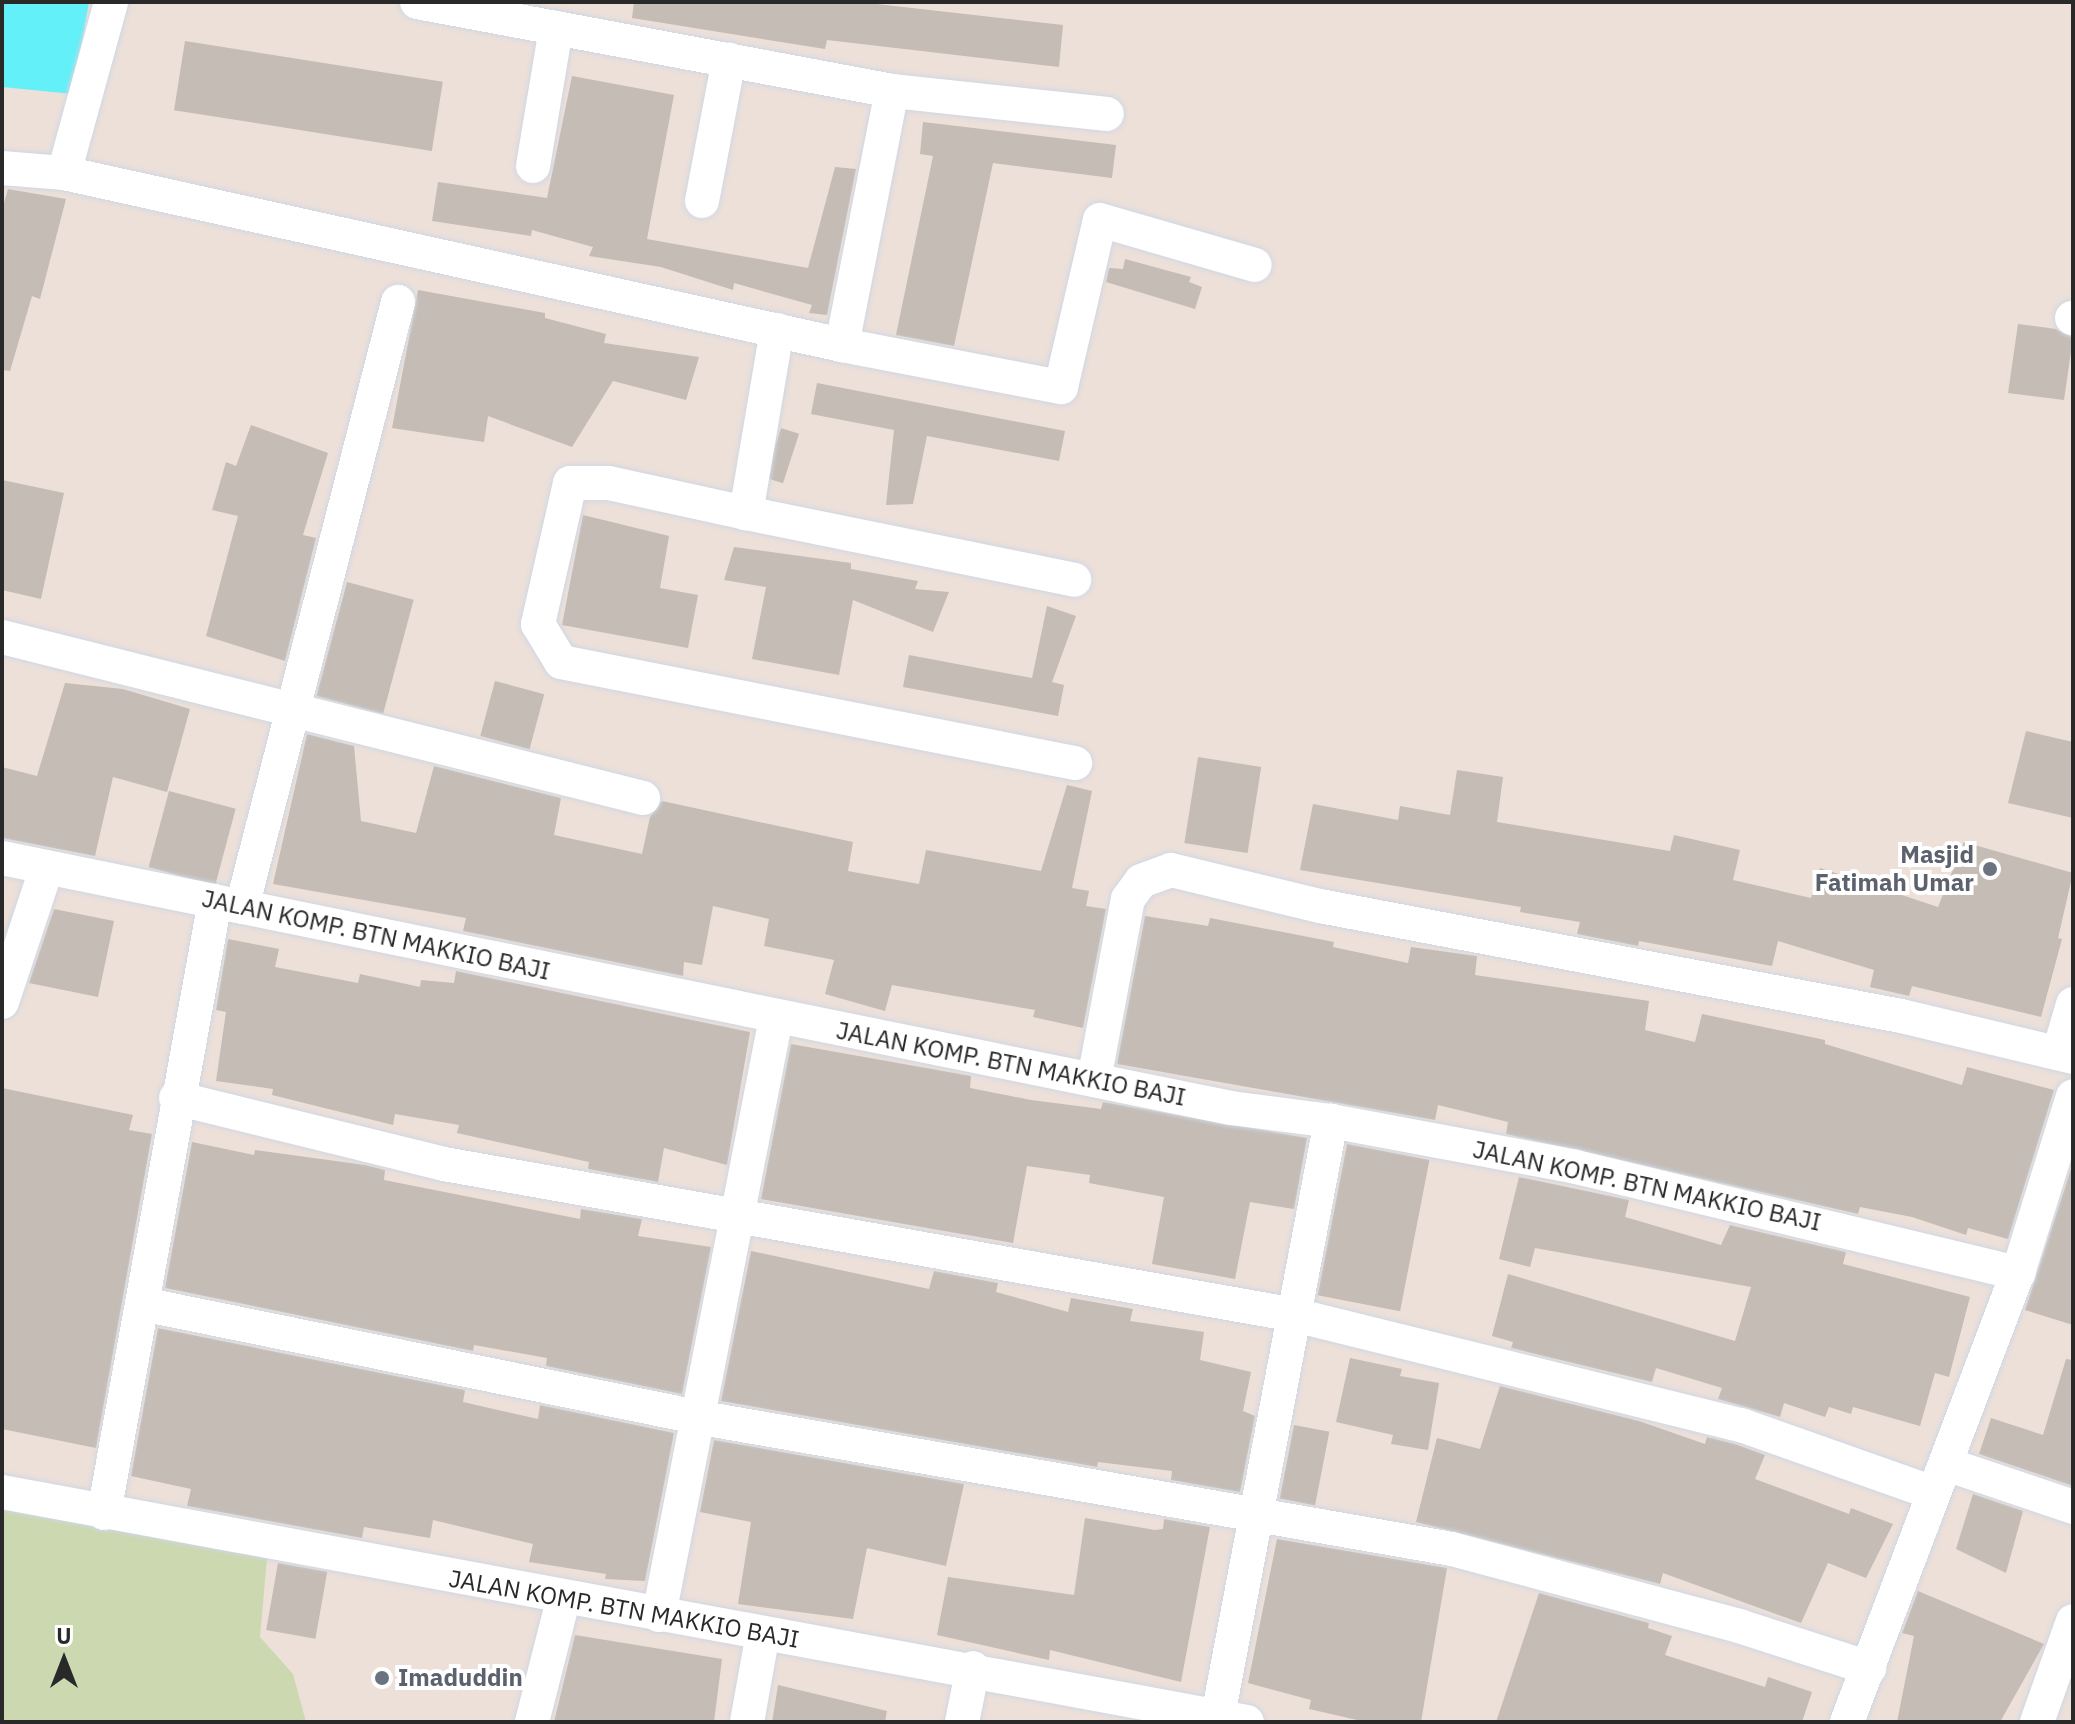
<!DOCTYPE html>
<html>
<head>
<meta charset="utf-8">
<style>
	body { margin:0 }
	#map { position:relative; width:2075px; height:1724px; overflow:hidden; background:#ede0d9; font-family:"IBM Plex Sans",sans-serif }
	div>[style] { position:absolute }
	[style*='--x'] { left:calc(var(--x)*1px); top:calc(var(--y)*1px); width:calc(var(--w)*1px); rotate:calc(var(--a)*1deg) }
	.cemetery>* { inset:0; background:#ccd8af }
	.water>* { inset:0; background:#63f0f8 }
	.building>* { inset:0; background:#c4bcb5; transform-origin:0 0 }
	.roads { filter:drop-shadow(0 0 2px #cfd7e4) drop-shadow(0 0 2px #cfd7e4) }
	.minor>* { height:34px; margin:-17px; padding:0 17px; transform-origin:17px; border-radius:17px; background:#fff }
	.dots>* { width:22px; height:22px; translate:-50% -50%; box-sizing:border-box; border:4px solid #fff; border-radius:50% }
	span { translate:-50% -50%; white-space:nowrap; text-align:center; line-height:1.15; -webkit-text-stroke:8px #fff; paint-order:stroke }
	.worship-label { font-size:24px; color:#5b616d; font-weight:700 }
	.right { translate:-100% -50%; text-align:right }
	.left { translate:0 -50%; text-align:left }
	.street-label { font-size:24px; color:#292929 }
	.frame { position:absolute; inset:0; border:4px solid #292929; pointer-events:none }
	.north { position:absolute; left:24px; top:1620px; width:80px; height:80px; -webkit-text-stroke:6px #fff; paint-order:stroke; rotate:0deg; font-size:22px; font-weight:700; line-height:32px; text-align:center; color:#292929 }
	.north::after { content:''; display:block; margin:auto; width:28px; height:36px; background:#292929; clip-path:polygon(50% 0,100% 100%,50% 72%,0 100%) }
</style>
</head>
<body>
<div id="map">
	<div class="cemetery">
		<i style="clip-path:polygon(2px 1507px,267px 1558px,260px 1637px,293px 1674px,306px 1722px,2px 1722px)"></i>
	</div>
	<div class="water">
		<i style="clip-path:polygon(2px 2px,89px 2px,73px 94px,2px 87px)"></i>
	</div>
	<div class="building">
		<i style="clip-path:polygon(634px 2px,859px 2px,1063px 25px,1059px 67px,827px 40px,825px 49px,632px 18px)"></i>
		<i style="left:185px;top:41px;width:261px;height:70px;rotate:9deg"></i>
		<i style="clip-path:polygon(572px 76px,674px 95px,647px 239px,808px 268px,835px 167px,856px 169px,827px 315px,809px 313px,812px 305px,734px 283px,733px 290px,661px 267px,589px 256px,593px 247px,532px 230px,531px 236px,432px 221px,438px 182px,547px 198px)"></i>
		<i style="clip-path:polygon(923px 122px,1116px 145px,1112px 178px,993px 163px,954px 346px,896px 335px,933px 156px,920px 154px)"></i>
		<i style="clip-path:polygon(8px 189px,66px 199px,40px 299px,32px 296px,10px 371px,2px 370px,2px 210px)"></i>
		<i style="clip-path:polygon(1125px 259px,1191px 277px,1189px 282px,1202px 287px,1195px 309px,1106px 282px,1109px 268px,1123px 269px)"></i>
		<i style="clip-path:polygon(418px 290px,545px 313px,545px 318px,606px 334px,604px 343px,699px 357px,686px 400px,613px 381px,572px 447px,488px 416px,484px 442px,392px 428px)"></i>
		<i style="clip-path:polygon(2018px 324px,2056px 329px,2073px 338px,2064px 400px,2008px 393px)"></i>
		<i style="clip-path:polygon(817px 383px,1065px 431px,1059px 461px,927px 436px,913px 504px,886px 505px,894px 430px,811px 414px)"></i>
		<i style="clip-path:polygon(251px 425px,328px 453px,303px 535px,316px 538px,285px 661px,206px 636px,238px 516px,212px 510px,226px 462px,236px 466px)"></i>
		<i style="left:781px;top:428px;width:19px;height:52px;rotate:18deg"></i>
		<i style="clip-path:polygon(2px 480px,64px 493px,41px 599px,2px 590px)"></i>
		<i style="clip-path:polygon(583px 515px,669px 536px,660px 588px,698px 595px,688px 648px,562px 625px)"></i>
		<i style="clip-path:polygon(734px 547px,851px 563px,851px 569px,918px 581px,915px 589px,949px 592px,933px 632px,853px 600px,839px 675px,752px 659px,766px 587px,724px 580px)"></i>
		<i style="left:347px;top:582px;width:69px;height:118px;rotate:15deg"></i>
		<i style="clip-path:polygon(1047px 606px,1076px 616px,1052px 682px,1064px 685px,1058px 716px,903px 687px,909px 655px,1032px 678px)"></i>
		<i style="left:495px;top:681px;width:51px;height:57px;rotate:15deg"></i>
		<i style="clip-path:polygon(65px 683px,123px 689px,190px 709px,167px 792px,113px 777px,95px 856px,2px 838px,2px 767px,37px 776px)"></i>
		<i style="clip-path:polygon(2026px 731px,2073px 742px,2073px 818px,2008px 803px)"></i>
		<i style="clip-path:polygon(307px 734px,354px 746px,361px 821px,416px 833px,434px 766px,561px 798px,554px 835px,642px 854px,650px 817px,662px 801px,853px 842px,848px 871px,919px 884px,926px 850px,1041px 871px,1067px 785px,1092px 791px,1072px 888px,1089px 891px,1086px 906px,1106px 909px,1083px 1028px,1033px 1017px,1035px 1010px,892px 985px,885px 1011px,825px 994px,834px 960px,764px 946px,769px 919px,713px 906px,702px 965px,684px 962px,683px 976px,463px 931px,466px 918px,273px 884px)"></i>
		<i style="left:1198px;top:757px;width:64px;height:87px;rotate:9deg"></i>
		<i style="clip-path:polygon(1457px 770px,1503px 777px,1497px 822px,1670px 851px,1674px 835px,1740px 850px,1733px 880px,1811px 898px,1820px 868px,1938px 907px,1964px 842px,2073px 873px,2058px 938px,2062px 939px,2041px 1017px,1912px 986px,1909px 996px,1870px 987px,1874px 970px,1778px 941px,1772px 966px,1639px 941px,1638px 946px,1577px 934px,1580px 922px,1520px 912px,1521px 907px,1300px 870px,1313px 804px,1398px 820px,1400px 806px,1450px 815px)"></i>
		<i style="left:169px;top:791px;width:69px;height:79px;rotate:15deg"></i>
		<i style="clip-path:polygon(54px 909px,114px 921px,98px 997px,29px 983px)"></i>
		<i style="clip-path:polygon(1145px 916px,1208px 926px,1210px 918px,1334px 942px,1333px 947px,1408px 963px,1411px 947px,1477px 956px,1475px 975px,1649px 1001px,1645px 1030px,1695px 1042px,1702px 1014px,1825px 1040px,1825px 1044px,1962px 1085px,1967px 1067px,2054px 1090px,2008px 1239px,1968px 1228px,1966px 1235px,1912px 1217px,1860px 1207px,1858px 1214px,1506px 1134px,1508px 1122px,1438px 1105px,1435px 1120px,1117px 1064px)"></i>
		<i style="clip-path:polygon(228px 939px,279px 949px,275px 967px,358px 983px,360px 974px,420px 987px,421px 980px,454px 983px,456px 971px,750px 1032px,727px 1165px,664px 1148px,658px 1182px,588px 1169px,589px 1162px,457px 1133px,459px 1125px,395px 1114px,393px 1125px,272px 1095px,273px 1089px,216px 1081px,226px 1012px,216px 1010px)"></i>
		<i style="clip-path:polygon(791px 1044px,971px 1076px,970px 1088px,1031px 1100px,1101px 1109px,1103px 1102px,1307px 1138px,1294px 1209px,1250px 1202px,1235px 1279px,1152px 1264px,1164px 1197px,1089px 1183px,1090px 1175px,1027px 1166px,1013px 1243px,761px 1199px)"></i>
		<i style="clip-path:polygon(2px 1088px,133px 1115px,129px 1130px,152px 1134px,96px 1448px,2px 1429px)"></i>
		<i style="clip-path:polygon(192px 1142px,254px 1155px,255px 1150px,365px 1165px,385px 1170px,384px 1180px,580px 1219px,581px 1209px,642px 1219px,638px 1236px,711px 1247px,682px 1394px,546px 1366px,547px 1358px,474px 1345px,473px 1351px,165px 1288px)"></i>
		<i style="left:1347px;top:1144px;width:84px;height:154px;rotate:11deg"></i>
		<i style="clip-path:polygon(2073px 1163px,2073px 1325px,2025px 1310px)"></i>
		<i style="clip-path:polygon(1519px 1177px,1629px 1200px,1625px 1217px,1721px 1245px,1730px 1225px,1846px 1252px,1843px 1264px,1970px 1297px,1949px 1377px,1935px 1373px,1920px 1426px,1853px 1407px,1851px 1414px,1829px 1407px,1825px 1417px,1784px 1403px,1780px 1417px,1718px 1399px,1722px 1388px,1656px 1368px,1652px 1382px,1511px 1348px,1513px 1342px,1492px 1336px,1508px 1274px,1735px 1341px,1751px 1287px,1535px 1248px,1530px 1267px,1499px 1259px)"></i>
		<i style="clip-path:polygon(751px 1251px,929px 1289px,934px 1271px,998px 1283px,996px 1292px,1068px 1312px,1071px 1298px,1133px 1309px,1130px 1321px,1204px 1332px,1200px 1360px,1251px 1372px,1243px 1411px,1255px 1416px,1240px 1492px,1171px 1480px,1172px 1471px,1098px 1462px,1097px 1467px,721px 1401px)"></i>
		<i style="clip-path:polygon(158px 1328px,465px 1390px,463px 1402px,538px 1419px,540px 1405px,674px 1433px,645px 1581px,605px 1579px,606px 1574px,529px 1562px,533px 1544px,433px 1520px,430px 1538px,364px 1527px,362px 1538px,187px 1506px,191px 1489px,131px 1476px)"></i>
		<i style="clip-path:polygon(1350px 1358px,1402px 1369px,1400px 1376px,1439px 1383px,1428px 1450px,1391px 1444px,1393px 1435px,1336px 1422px)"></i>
		<i style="clip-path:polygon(2066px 1359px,2073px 1360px,2073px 1486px,1979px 1454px,1991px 1418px,2043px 1435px)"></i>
		<i style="clip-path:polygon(1500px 1386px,1639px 1421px,1705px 1444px,1707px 1437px,1735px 1444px,1765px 1455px,1755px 1479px,1849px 1514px,1851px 1508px,1893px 1524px,1866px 1578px,1828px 1563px,1801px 1623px,1663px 1573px,1660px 1584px,1416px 1522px,1437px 1438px,1480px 1449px)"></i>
		<i style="left:1294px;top:1425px;width:36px;height:75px;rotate:11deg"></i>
		<i style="clip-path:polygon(714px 1440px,964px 1484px,946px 1566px,867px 1548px,853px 1619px,738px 1604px,751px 1522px,700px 1512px)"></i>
		<i style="clip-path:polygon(1973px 1494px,2023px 1511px,2006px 1573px,1956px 1549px)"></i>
		<i style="clip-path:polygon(1085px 1518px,1155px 1530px,1163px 1529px,1164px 1519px,1210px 1527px,1181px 1682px,1050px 1650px,1049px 1660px,937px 1635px,948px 1577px,1074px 1595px)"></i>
		<i style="clip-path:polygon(1277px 1539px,1447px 1568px,1421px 1722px,1366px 1722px,1309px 1709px,1311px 1700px,1248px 1683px)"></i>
		<i style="left:278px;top:1563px;width:50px;height:68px;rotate:10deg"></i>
		<i style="clip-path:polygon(1918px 1591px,2044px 1644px,2000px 1722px,1897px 1722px,1914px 1636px,1902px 1633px)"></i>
		<i style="clip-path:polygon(1539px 1593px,1649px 1623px,1648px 1628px,1672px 1636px,1665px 1655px,1765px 1687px,1768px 1677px,1812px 1692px,1802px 1722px,1496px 1722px)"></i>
		<i style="clip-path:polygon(575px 1635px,722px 1659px,714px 1722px,554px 1722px)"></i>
		<i style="clip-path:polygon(778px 1685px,887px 1711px,885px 1722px,772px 1722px)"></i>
	</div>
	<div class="roads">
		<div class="minor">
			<i style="--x:417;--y:2;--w:483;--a:10.6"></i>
			<i style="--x:892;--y:91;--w:216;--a:6.1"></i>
			<i style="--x:533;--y:166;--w:140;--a:-80.5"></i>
			<i style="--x:2;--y:168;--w:62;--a:4.6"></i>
			<i style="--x:64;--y:173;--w:797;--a:12.47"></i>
			<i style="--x:842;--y:345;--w:259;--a:-78.9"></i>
			<i style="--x:64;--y:173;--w:177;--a:-74.6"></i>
			<i style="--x:702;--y:201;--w:144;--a:-79.2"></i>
			<i style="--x:2072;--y:318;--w:1;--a:0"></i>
			<i style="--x:777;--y:330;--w:186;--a:99.6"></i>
			<i style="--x:746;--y:513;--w:335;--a:11.5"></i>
			<i style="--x:842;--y:345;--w:223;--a:10.9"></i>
			<i style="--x:1061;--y:387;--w:171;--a:-76.9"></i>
			<i style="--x:1100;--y:220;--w:161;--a:16.2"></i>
			<i style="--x:746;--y:513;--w:141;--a:-167.7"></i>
			<i style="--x:608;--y:483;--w:38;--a:180"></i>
			<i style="--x:570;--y:483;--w:145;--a:102.8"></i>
			<i style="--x:538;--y:624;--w:44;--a:58.8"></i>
			<i style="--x:561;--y:662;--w:524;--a:11.12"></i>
			<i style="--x:2;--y:637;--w:661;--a:14.1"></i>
			<i style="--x:2;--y:858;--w:1254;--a:11.5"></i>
			<i style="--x:1231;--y:1108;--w:101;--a:7.4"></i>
			<i style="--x:1331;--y:1121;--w:249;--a:10.6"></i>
			<i style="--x:1576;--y:1167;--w:455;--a:13.5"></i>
			<i style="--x:242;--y:907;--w:625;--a:-75.54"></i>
			<i style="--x:2;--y:1002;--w:139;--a:-71.6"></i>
			<i style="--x:2059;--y:1052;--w:50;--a:-73.7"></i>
			<i style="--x:1094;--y:1080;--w:184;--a:-79.4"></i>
			<i style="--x:1128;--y:899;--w:22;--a:-54"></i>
			<i style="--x:1141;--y:881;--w:32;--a:-20"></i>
			<i style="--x:1171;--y:870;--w:153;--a:13.6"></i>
			<i style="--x:1320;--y:906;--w:591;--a:10.72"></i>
			<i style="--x:1901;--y:1016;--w:177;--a:13.4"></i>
			<i style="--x:176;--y:1098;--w:276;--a:13.8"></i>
			<i style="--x:444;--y:1164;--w:864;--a:10.06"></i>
			<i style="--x:1295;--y:1315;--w:459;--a:13.9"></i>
			<i style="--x:1741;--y:1425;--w:204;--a:19.5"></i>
			<i style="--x:142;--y:1304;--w:571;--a:11.51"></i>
			<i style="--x:702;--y:1418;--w:761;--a:9.91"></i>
			<i style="--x:1452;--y:1549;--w:297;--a:15"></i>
			<i style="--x:1739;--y:1626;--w:137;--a:17.9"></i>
			<i style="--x:1946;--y:1464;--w:134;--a:18.7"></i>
			<i style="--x:2;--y:1492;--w:1266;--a:10.47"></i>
			<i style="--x:104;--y:1513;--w:622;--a:-79.72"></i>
			<i style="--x:659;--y:1615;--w:608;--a:-78.91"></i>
			<i style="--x:1218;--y:1716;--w:606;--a:-79.25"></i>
			<i style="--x:532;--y:1722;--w:126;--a:-75.7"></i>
			<i style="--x:747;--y:1722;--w:90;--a:-79.8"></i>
			<i style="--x:962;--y:1722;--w:55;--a:-78.5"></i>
			<i style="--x:1847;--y:1722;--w:480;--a:-69.2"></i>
			<i style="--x:2018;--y:1273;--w:185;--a:-72.7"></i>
			<i style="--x:2037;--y:1722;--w:107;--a:-70.4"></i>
		</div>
	</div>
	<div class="dots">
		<i style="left:1990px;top:869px;background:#6b7280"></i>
		<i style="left:382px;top:1678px;background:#6b7280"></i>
	</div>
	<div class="worship-label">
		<span class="right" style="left:1974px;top:869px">Masjid<br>Fatimah Umar</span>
		<span class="left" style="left:398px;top:1678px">Imaduddin</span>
	</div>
	<div class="street-label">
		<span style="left:376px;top:935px;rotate:12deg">JALAN KOMP. BTN MAKKIO BAJI</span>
		<span style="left:1011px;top:1064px;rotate:11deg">JALAN KOMP. BTN MAKKIO BAJI</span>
		<span style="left:1647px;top:1186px;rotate:12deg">JALAN KOMP. BTN MAKKIO BAJI</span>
		<span style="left:624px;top:1609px;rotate:10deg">JALAN KOMP. BTN MAKKIO BAJI</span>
	</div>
	<div class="frame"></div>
	<div class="north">U</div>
</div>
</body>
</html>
